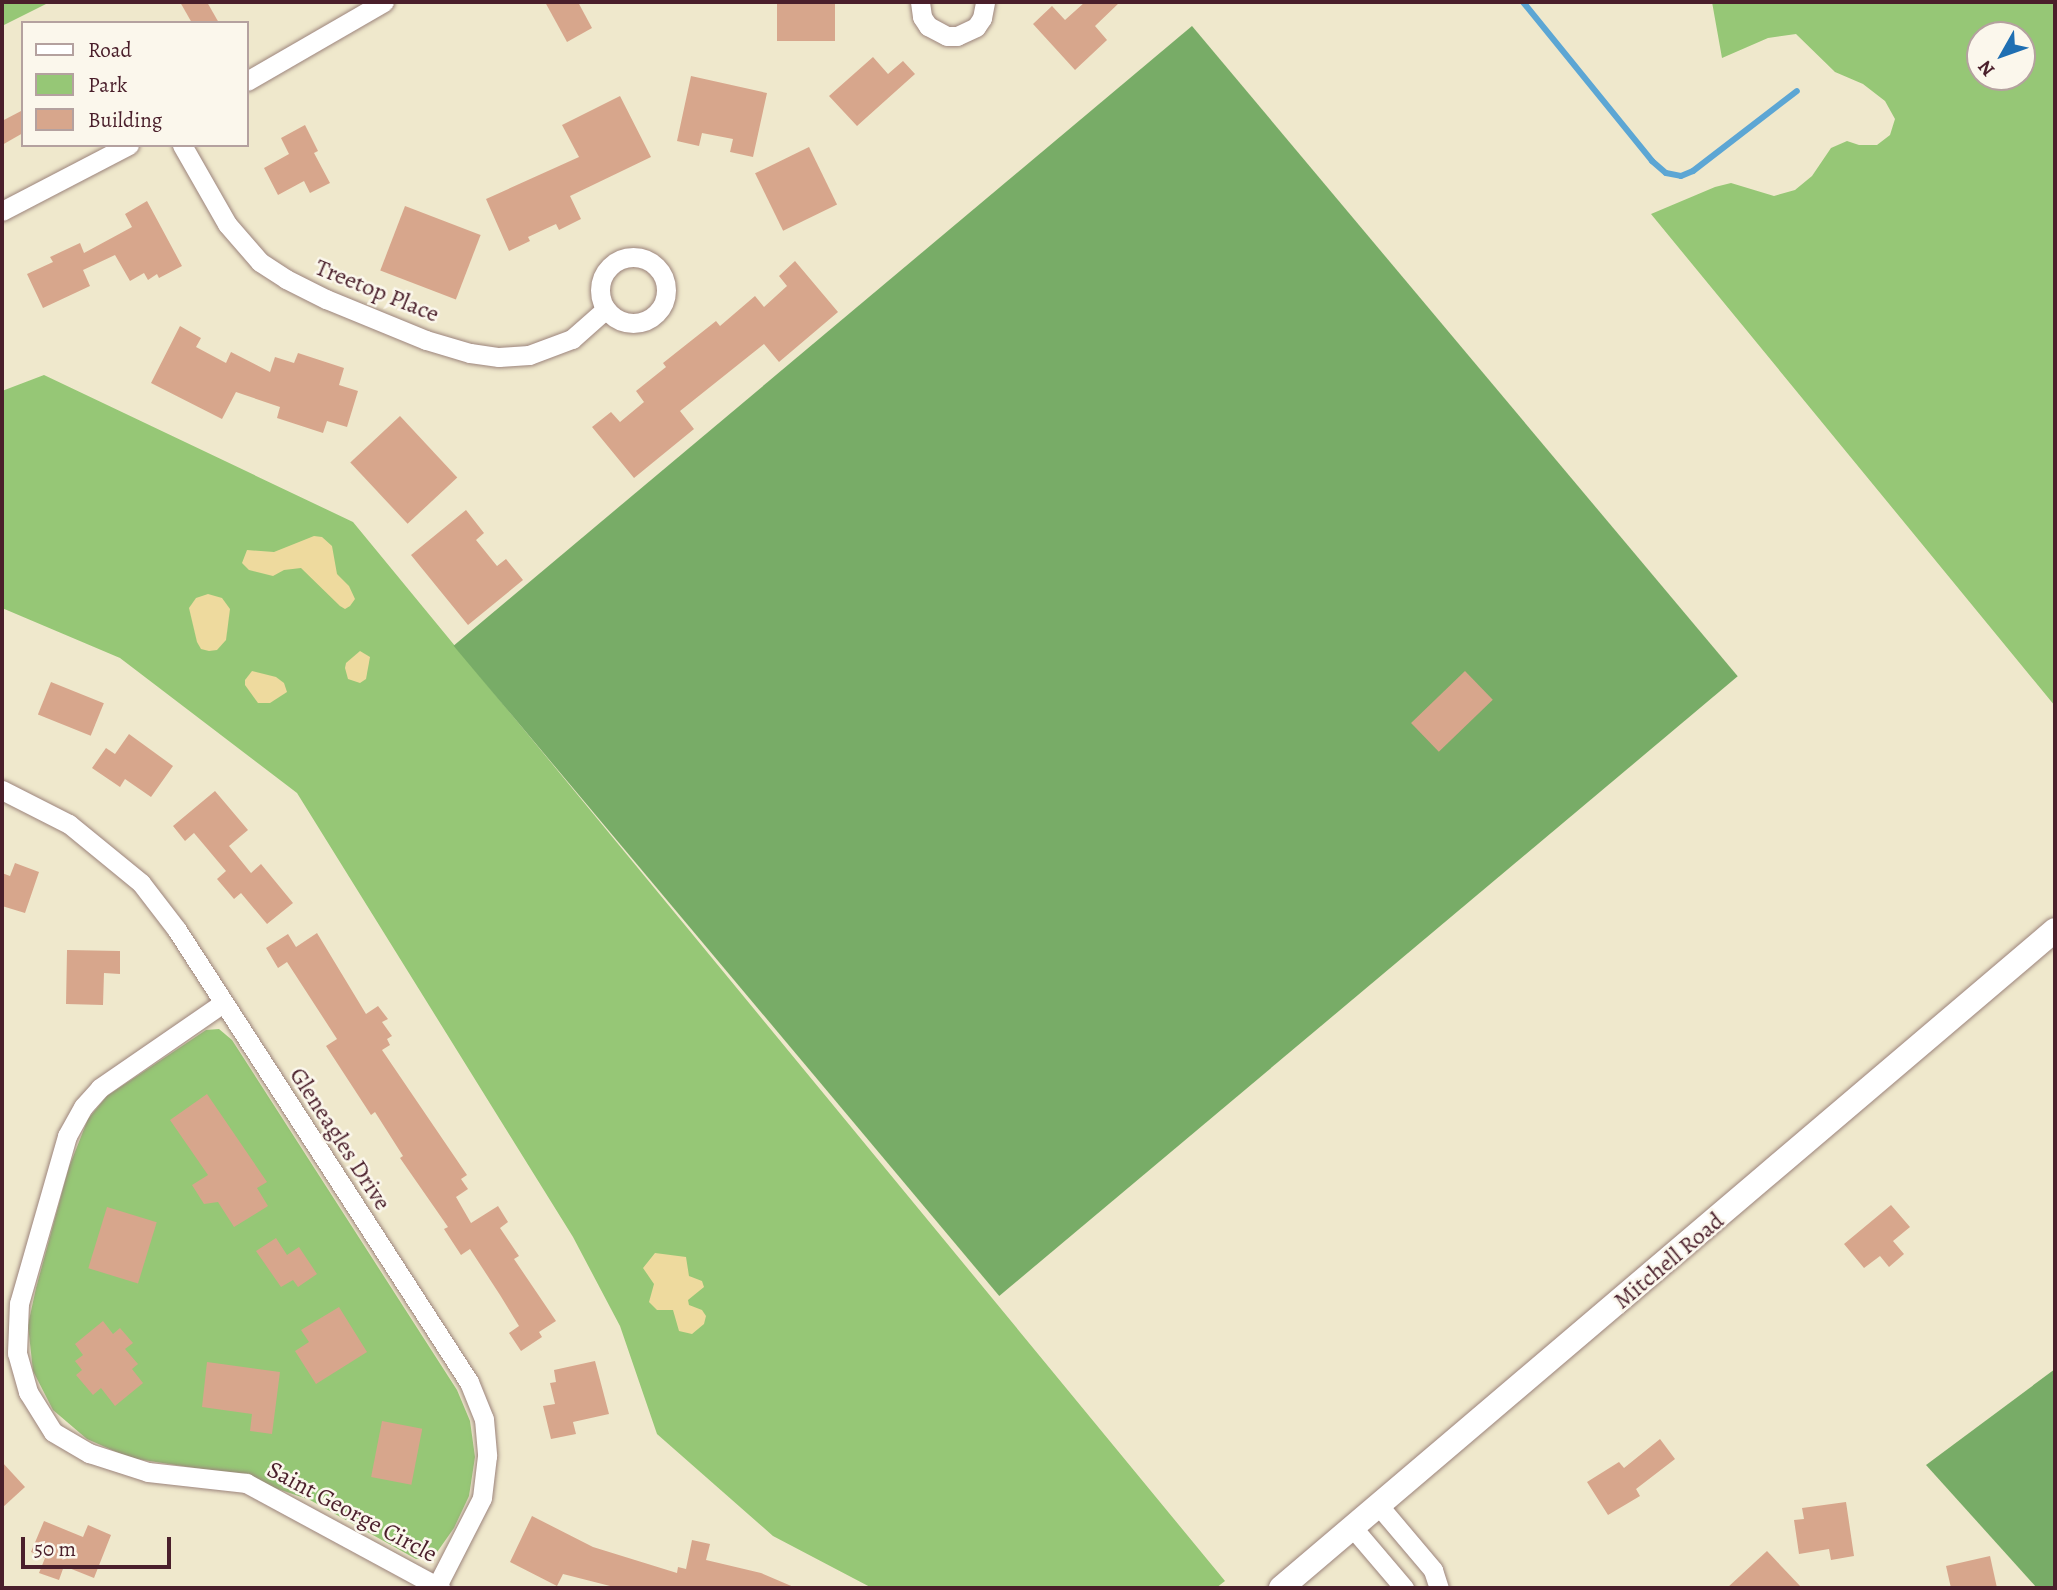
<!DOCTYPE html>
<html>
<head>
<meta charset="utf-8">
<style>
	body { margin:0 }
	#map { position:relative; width:2057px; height:1590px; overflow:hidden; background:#efe8cc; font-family:Alegreya,serif }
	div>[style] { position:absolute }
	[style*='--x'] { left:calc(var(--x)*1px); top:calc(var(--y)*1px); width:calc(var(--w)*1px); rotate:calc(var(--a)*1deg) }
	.green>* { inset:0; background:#96c776 }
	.forest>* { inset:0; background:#78ac67; transform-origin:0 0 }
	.sand>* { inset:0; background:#eeda9e }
	.stream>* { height:6px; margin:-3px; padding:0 3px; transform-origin:3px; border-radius:3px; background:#5ca6d4 }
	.building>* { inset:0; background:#d7a68c; transform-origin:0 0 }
	.roads { filter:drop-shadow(0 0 2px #9c847c) drop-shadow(0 0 2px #9c847c) }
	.minor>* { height:19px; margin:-9.5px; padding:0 9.5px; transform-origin:9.5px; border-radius:9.5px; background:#fff }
	.minor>.ring { margin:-9.5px; padding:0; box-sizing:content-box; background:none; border:19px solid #fff; border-radius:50% }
	.tertiary>* { height:24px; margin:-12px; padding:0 12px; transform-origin:12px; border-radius:12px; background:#fff }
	span { translate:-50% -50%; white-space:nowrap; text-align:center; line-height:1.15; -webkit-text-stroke:5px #fbf7ec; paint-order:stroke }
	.street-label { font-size:24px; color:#4a1f2b }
	.frame { position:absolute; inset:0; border:4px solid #4a1f2b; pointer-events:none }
	.legend { position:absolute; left:21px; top:21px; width:228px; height:126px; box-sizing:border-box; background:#fbf7ec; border:2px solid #b4a19f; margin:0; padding:9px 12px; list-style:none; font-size:21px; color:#4a1f2b }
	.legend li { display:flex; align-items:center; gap:14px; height:35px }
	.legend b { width:35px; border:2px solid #b4a19f }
	.north { position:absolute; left:1966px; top:21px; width:70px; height:70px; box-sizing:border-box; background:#fbf7ec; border:2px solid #b4a19f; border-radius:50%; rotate:230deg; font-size:19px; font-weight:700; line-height:28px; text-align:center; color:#4a1f2b }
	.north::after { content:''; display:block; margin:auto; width:24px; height:32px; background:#1f6fb2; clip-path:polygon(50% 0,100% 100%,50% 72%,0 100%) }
	.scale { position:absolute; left:21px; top:1537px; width:150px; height:32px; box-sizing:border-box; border:4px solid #4a1f2b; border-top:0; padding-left:9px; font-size:21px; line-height:24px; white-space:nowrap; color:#4a1f2b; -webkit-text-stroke:5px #fbf7ec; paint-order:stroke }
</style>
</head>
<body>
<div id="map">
	<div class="green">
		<i style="clip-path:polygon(2px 2px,50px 2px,2px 26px)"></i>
		<i style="clip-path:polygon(evenodd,1712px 2px,2055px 2px,2055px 706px,1651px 214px,1715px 187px,1731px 183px,1774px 196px,1795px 190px,1812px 176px,1831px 148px,1847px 141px,1859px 145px,1877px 145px,1890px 135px,1895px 119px,1885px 101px,1863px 84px,1835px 72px,1796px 34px,1768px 38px,1722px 58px,1712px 2px,1980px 35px,2022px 35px,2022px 77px,1980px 77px,1980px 35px)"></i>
		<i style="clip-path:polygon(44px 375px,353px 522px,1225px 1581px,1216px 1588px,872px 1588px,773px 1536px,657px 1434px,620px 1326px,573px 1237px,297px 793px,120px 658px,2px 608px,2px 391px)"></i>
		<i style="clip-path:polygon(219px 1029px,232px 1040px,457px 1390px,470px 1421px,475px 1457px,469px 1496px,454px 1528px,435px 1555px,416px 1559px,310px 1500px,234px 1474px,130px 1458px,87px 1439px,53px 1410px,33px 1371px,28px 1325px,36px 1288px,69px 1167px,88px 1119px,107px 1096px,206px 1030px)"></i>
	</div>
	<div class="forest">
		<i style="left:1192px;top:26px;width:849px;height:964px;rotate:50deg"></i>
		<i style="clip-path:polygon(2055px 1369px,2055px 1588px,2037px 1588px,1926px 1465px)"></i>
	</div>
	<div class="sand">
		<i style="clip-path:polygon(314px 536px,322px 537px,332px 546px,337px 574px,349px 586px,355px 599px,350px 606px,345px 609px,340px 606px,301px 568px,284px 570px,273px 576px,249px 570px,242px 563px,247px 550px,274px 552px)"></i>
		<i style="clip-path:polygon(208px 594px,222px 598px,230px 609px,226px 640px,217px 650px,209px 651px,201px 649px,197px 642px,189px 608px,196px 598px)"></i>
		<i style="clip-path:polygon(360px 651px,370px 657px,366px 679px,360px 683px,348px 679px,345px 668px,346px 663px)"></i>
		<i style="clip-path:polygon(252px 671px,276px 677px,284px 683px,287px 692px,270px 703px,258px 703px,245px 685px,245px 680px)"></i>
		<i style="clip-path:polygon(655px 1253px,686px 1257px,689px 1276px,702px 1281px,704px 1287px,688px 1300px,689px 1305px,702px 1310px,706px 1316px,704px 1324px,692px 1334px,679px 1331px,673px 1310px,657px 1310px,649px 1302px,654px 1284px,643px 1268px)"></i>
	</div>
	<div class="stream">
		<i style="--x:1523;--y:2;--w:205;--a:50.9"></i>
		<i style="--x:1652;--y:161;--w:18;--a:41"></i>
		<i style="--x:1666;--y:173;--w:15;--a:11"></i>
		<i style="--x:1681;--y:176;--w:13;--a:-23"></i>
		<i style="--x:1693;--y:171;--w:131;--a:-37.6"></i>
	</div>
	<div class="building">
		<i style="clip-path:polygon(180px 2px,207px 2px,219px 23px,192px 23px)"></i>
		<i style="clip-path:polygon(545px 2px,578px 2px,592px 28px,567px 42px)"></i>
		<i style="left:777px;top:2px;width:58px;height:39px"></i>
		<i style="clip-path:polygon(1085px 2px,1120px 2px,1095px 26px,1107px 40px,1075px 70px,1033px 24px,1052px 6px,1065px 20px)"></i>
		<i style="clip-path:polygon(873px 57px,888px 74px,903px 61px,915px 74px,857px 126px,829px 96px)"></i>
		<i style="clip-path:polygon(691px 76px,767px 93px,753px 157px,730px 152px,733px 139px,702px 133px,699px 146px,677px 141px)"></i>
		<i style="clip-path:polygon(620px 96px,651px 157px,570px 196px,581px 219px,559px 230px,556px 224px,528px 237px,530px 241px,509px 251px,486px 199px,579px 157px,562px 125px)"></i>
		<i style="clip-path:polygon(23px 110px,23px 133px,2px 145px,2px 121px)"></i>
		<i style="clip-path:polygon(305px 125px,318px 151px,314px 153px,330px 183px,310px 193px,304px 181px,278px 195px,264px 168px,289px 154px,281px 138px)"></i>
		<i style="left:809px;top:147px;width:64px;height:60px;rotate:64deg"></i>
		<i style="clip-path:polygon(147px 201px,182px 266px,159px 278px,157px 274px,148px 280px,144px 273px,130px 281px,115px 255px,83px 270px,90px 286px,43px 308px,27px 274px,53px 262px,50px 257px,80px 243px,84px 253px,132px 227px,125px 214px)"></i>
		<i style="left:405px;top:206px;width:81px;height:69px;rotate:21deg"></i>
		<i style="clip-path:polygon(795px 261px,838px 312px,779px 362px,764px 344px,680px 411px,694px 429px,634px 478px,592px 427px,611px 412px,620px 422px,644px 402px,636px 391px,666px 367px,663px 363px,716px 321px,720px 326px,755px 296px,764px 307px,787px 286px,779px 276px)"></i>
		<i style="clip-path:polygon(180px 326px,201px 338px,196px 347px,226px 363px,231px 352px,270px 372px,275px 357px,294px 363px,298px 353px,344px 368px,339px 385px,358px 391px,347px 427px,327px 421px,323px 433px,277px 418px,280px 407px,236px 392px,222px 419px,151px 383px)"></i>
		<i style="left:400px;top:416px;width:84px;height:68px;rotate:47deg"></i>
		<i style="clip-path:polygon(466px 510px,484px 533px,476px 540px,497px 566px,506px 559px,523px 580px,468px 625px,411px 555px)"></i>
		<i style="left:1465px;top:671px;width:40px;height:75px;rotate:46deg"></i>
		<i style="left:51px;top:682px;width:57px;height:35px;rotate:22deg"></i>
		<i style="clip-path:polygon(129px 734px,173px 766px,151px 797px,125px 779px,120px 787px,92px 768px,106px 748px,115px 754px)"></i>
		<i style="clip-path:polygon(215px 791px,248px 830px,229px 846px,251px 873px,261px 864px,293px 903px,267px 924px,241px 893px,234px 899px,217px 879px,226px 871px,194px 833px,185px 841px,173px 826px)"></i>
		<i style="clip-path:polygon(15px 863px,39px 872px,25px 913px,2px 906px,2px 873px,10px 876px)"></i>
		<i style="clip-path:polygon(317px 933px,366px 1014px,378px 1006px,388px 1019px,382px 1022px,392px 1036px,387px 1039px,390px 1045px,382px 1050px,467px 1175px,461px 1179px,468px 1189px,456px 1197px,471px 1223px,498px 1206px,508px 1222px,500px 1228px,519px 1256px,514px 1259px,556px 1321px,539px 1332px,542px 1337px,521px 1351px,509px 1333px,519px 1326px,500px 1295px,470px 1249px,461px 1255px,444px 1229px,448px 1227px,400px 1158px,403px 1156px,375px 1112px,371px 1115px,326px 1046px,337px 1039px,287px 962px,278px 968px,266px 948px,288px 934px,296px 947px)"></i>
		<i style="clip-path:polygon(67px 950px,120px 951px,120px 974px,104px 973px,103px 1005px,66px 1004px)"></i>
		<i style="clip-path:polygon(207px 1094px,267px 1182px,257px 1188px,268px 1206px,234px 1227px,218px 1202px,204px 1204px,192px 1185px,208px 1175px,170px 1120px)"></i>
		<i style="clip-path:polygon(1891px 1205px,1910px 1227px,1893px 1241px,1904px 1254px,1889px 1267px,1880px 1256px,1864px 1268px,1844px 1244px)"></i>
		<i style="left:107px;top:1207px;width:52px;height:64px;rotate:17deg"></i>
		<i style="clip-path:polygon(276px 1238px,287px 1255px,299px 1247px,317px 1274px,298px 1287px,293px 1280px,281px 1287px,256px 1251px)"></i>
		<i style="clip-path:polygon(339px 1307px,367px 1352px,316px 1384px,295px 1351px,309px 1342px,301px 1330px)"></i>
		<i style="clip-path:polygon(103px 1321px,113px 1334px,120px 1328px,133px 1343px,125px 1349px,138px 1364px,132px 1369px,143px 1383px,115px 1406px,101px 1388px,93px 1395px,76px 1375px,82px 1370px,75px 1361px,83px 1355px,75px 1344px)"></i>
		<i style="clip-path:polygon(595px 1361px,609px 1414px,573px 1422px,576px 1434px,551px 1439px,543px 1406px,555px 1404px,550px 1383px,556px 1382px,554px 1370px)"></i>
		<i style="clip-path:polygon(207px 1362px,280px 1372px,272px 1434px,250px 1431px,252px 1414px,202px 1407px)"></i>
		<i style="left:382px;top:1421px;width:41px;height:57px;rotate:11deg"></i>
		<i style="clip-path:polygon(1660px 1439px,1675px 1459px,1636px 1489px,1640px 1496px,1608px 1515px,1587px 1482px,1619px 1462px,1624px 1468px)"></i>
		<i style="clip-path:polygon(2px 1462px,25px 1487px,2px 1508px)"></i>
		<i style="clip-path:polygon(1846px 1502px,1854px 1556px,1831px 1560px,1829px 1549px,1799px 1554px,1794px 1520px,1804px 1519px,1802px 1508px)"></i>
		<i style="clip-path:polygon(532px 1516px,593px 1547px,677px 1573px,678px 1567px,686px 1569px,692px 1540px,710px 1544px,706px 1560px,761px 1573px,796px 1588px,618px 1588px,563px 1574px,557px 1586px,510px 1562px)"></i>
		<i style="clip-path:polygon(44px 1521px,83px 1537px,88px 1525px,111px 1535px,94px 1578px,64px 1566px,59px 1580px,39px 1573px,45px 1558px,31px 1552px)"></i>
		<i style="clip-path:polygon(1767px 1551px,1802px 1588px,1727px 1588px)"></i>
		<i style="clip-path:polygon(1990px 1556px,1997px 1588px,1951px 1588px,1946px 1566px)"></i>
	</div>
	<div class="roads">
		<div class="minor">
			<i style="--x:920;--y:2;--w:15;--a:82"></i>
			<i style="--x:922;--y:17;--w:11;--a:56"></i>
			<i style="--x:928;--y:26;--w:21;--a:28"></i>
			<i style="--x:947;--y:36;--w:10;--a:0"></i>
			<i style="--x:957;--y:36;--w:21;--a:-25"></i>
			<i style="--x:976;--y:27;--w:11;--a:-56"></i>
			<i style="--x:982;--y:18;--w:16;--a:-79"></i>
			<i style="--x:247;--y:81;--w:158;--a:-30"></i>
			<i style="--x:182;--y:145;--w:91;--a:60.3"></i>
			<i style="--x:227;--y:224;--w:50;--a:49"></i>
			<i style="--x:260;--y:262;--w:31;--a:33"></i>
			<i style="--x:286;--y:279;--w:45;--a:26.6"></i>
			<i style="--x:326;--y:299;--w:108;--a:22.3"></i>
			<i style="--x:426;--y:340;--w:46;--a:16.5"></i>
			<i style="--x:470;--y:353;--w:29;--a:8"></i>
			<i style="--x:499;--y:357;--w:30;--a:-4"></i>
			<i style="--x:529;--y:355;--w:46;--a:-20.4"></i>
			<i style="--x:572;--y:339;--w:45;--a:-41.4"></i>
			<i style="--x:2;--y:211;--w:143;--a:-27.5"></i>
			<i class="ring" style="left:600px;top:257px;width:47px;height:47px"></i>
			<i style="--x:2;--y:790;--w:75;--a:26.9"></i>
			<i style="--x:69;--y:824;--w:93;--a:39.3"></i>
			<i style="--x:141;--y:883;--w:59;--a:52.5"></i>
			<i style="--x:177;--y:930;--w:538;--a:57.14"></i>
			<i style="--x:469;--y:1382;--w:40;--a:68"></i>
			<i style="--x:484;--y:1419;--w:37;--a:85"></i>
			<i style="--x:487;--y:1456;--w:42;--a:96.8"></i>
			<i style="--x:482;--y:1498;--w:99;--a:117.1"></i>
			<i style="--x:223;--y:1003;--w:150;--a:145.4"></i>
			<i style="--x:100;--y:1088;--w:25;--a:132"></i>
			<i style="--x:83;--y:1107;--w:33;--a:119"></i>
			<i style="--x:67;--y:1136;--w:174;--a:106"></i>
			<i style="--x:19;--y:1303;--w:50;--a:92.3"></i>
			<i style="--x:17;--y:1353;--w:41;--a:74.2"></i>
			<i style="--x:28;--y:1392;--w:47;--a:58"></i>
			<i style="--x:53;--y:1432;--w:42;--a:30.3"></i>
			<i style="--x:89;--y:1453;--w:62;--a:17.9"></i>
			<i style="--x:148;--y:1472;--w:99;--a:6.4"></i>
			<i style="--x:246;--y:1483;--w:221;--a:28.4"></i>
			<i style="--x:1379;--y:1506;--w:84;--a:49.8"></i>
			<i style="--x:1433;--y:1570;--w:19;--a:72"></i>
			<i style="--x:1353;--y:1528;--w:79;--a:49.6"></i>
		</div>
		<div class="tertiary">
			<i style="--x:1281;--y:1588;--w:1016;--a:-40.37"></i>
		</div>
	</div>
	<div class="street-label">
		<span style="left:377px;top:291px;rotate:22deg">Treetop Place</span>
		<span style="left:340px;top:1139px;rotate:57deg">Gleneagles Drive</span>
		<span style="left:1669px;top:1261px;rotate:-40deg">Mitchell Road</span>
		<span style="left:352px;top:1512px;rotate:28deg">Saint George Circle</span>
	</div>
	<div class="frame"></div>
	<ul class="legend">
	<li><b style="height:9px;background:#fff"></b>Road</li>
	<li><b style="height:19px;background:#96c776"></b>Park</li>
	<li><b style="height:19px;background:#d7a68c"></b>Building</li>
	</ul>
	<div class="north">N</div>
	<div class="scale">50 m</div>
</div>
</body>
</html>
